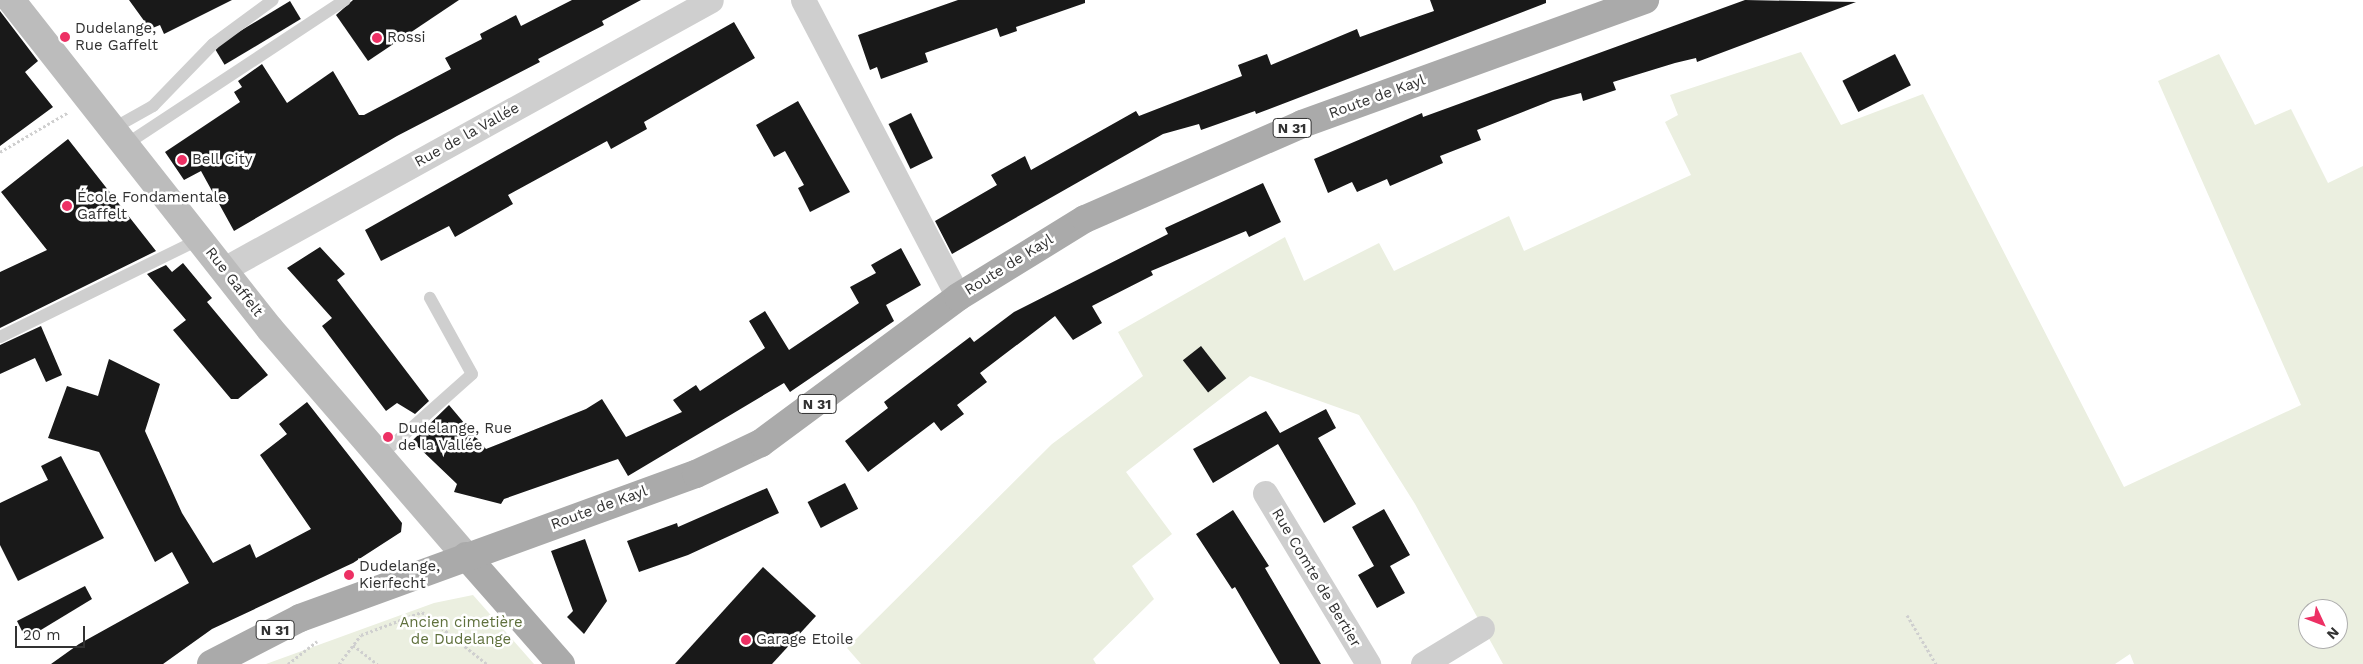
<!DOCTYPE html>
<html>
<head>
<meta charset="utf-8">
<style>
	body { margin:0 }
	#map { position:relative; width:2363px; height:664px; overflow:hidden; background:#fff; font-family:"Work Sans",sans-serif }
	div>[style] { position:absolute }
	[style*='--x'] { left:calc(var(--x)*1px); top:calc(var(--y)*1px); width:calc(var(--w)*1px); rotate:calc(var(--a)*1deg) }
	.green>* { inset:0; background:#ebefe0 }
	.building>* { inset:0; background:#191919; transform-origin:0 0 }
	.path>* { height:3px; margin-top:-1.5px; transform-origin:0; background:repeating-linear-gradient(90deg,#cfcfcf 0 2.5px,transparent 0 5px) }
	.service>* { height:12px; margin:-6px; padding:0 6px; transform-origin:6px; border-radius:6px; background:#cfcfcf }
	.minor>* { height:25px; margin:-12.5px; padding:0 12.5px; transform-origin:12.5px; border-radius:12.5px; background:#cfcfcf }
	.secondary>* { height:28px; margin:-14px; padding:0 14px; transform-origin:14px; border-radius:14px; background:#bcbcbc }
	.primary>* { height:28px; margin:-14px; padding:0 14px; transform-origin:14px; border-radius:14px; background:#aaa }
	.dots>* { width:14px; height:14px; translate:-50% -50%; box-sizing:border-box; border:2px solid #fff; border-radius:50% }
	span { translate:-50% -50%; white-space:nowrap; text-align:center; line-height:1.15; -webkit-text-stroke:5px #fff; paint-order:stroke }
	.shield-label span { padding:1px 4px; background:#fff; border:1px solid; border-radius:4px; -webkit-text-stroke-width:0 }
	.shield-label { font-size:14px; color:#323232; font-weight:700 }
	.poi-label { font-size:15px; color:#323232 }
	.left { translate:0 -50%; text-align:left }
	.street-label { font-size:15px; color:#323232 }
	.park-label { font-size:15px; color:#5f703c }
	.north { position:absolute; left:2298px; top:599px; width:50px; height:50px; box-sizing:border-box; background:#fff; border:1px solid #adadad; border-radius:50%; rotate:133deg; font-size:14px; font-weight:700; line-height:20px; text-align:center; color:#323232 }
	.north::after { content:''; display:block; margin:auto; width:18px; height:22px; background:#ed3064; clip-path:polygon(50% 0,100% 100%,50% 72%,0 100%) }
	.scale { position:absolute; left:15px; top:626px; width:70px; height:22px; box-sizing:border-box; border:2px solid #323232; border-top:0; padding-left:6px; font-size:15px; line-height:18px; white-space:nowrap; color:#323232; -webkit-text-stroke:4px #fff; paint-order:stroke }
</style>
</head>
<body>
<div id="map">
	<div class="green">
		<i style="clip-path:polygon(evenodd,1801px 52px,1841px 125px,1923px 94px,2124px 487px,2301px 405px,2158px 81px,2219px 54px,2255px 125px,2291px 109px,2328px 183px,2363px 166px,2363px 664px,2134px 664px,2130px 654px,2115px 664px,1503px 664px,1415px 504px,1359px 415px,1250px 376px,1126px 472px,1172px 534px,1132px 566px,1154px 599px,1093px 659px,1096px 664px,861px 664px,847px 648px,1052px 444px,1143px 376px,1118px 332px,1285px 237px,1304px 281px,1379px 243px,1394px 271px,1509px 216px,1524px 251px,1691px 175px,1665px 122px,1678px 115px,1670px 95px,1801px 52px,2308px 609px,2338px 609px,2338px 639px,2308px 639px,2308px 609px)"></i>
		<i style="clip-path:polygon(473px 595px,534px 664px,266px 664px,434px 603px)"></i>
	</div>
	<div class="building">
		<i style="clip-path:polygon(129px 0,232px 0,164px 34px,160px 25px,150px 29px)"></i>
		<i style="clip-path:polygon(353px 0,459px 0,368px 61px,336px 15px)"></i>
		<i style="clip-path:polygon(572px 0,641px 0,602px 21px,604px 25px,538px 59px,540px 62px,397px 136px,234px 231px,201px 171px,184px 180px,165px 152px,240px 102px,234px 92px,242px 87px,238px 81px,262px 64px,287px 103px,333px 71px,359px 115px,364px 115px,451px 69px,445px 58px,482px 39px,480px 34px,516px 15px,521px 26px)"></i>
		<i style="clip-path:polygon(958px 0,1085px 0,1085px 3px,1016px 27px,1017px 31px,1000px 37px,997px 28px,925px 53px,928px 62px,881px 79px,877px 67px,870px 70px,858px 35px)"></i>
		<i style="clip-path:polygon(1430px 0,1546px 0,1546px 3px,1256px 114px,1255px 111px,1201px 130px,1199px 124px,1163px 134px,952px 254px,935px 221px,997px 185px,991px 175px,1025px 156px,1031px 170px,1136px 111px,1139px 116px,1242px 76px,1238px 65px,1267px 54px,1271px 65px,1357px 29px,1360px 37px,1399px 23px,1434px 11px)"></i>
		<i style="clip-path:polygon(1745px 0,1856px 2px,1697px 62px,1696px 58px,1675px 63px,1613px 82px,1616px 90px,1583px 101px,1581px 93px,1553px 100px,1477px 130px,1481px 140px,1440px 156px,1443px 163px,1390px 186px,1387px 179px,1357px 192px,1352px 182px,1328px 193px,1314px 159px,1422px 113px,1423px 117px)"></i>
		<i style="left:290px;top:1px;width:21px;height:89px;rotate:59deg"></i>
		<i style="clip-path:polygon(0 11px,38px 61px,25px 72px,53px 107px,0 146px)"></i>
		<i style="clip-path:polygon(734px 22px,755px 58px,644px 122px,647px 129px,611px 149px,607px 141px,508px 195px,513px 204px,455px 237px,449px 226px,381px 261px,365px 230px)"></i>
		<i style="left:1895px;top:54px;width:35px;height:59px;rotate:63deg"></i>
		<i style="clip-path:polygon(798px 101px,850px 192px,810px 212px,798px 188px,804px 185px,785px 151px,774px 157px,756px 125px)"></i>
		<i style="left:911px;top:113px;width:50px;height:25px;rotate:64deg"></i>
		<i style="clip-path:polygon(68px 139px,156px 251px,0 328px,0 272px,47px 250px,1px 192px)"></i>
		<i style="clip-path:polygon(1263px 183px,1281px 222px,1249px 237px,1246px 231px,1151px 271px,1153px 275px,1092px 306px,1102px 323px,1073px 340px,1055px 316px,980px 373px,987px 382px,957px 405px,964px 414px,941px 431px,934px 422px,868px 472px,845px 441px,888px 408px,884px 402px,970px 337px,974px 342px,1014px 312px,1168px 234px,1165px 228px)"></i>
		<i style="clip-path:polygon(320px 247px,345px 274px,337px 280px,429px 401px,415px 414px,397px 403px,386px 411px,322px 326px,332px 318px,287px 268px)"></i>
		<i style="clip-path:polygon(901px 248px,921px 285px,886px 305px,894px 321px,790px 392px,784px 383px,628px 476px,618px 459px,504px 499px,501px 504px,454px 492px,457px 484px,412px 441px,449px 405px,486px 449px,586px 409px,602px 399px,626px 437px,682px 412px,673px 400px,696px 385px,700px 391px,765px 348px,749px 321px,765px 311px,789px 350px,859px 303px,850px 287px,876px 273px,871px 265px)"></i>
		<i style="clip-path:polygon(183px 263px,212px 298px,207px 302px,268px 375px,238px 399px,231px 399px,173px 330px,186px 320px,147px 274px,166px 265px,172px 272px)"></i>
		<i style="clip-path:polygon(41px 326px,62px 375px,46px 382px,35px 358px,0 374px,0 345px)"></i>
		<i style="left:1201px;top:346px;width:41px;height:23px;rotate:52deg"></i>
		<i style="clip-path:polygon(109px 359px,160px 384px,145px 431px,182px 513px,213px 563px,250px 544px,256px 558px,311px 529px,260px 455px,287px 434px,279px 424px,307px 402px,402px 523px,401px 532px,353px 563px,212px 629px,163px 664px,51px 664px,79px 644px,189px 583px,172px 552px,155px 562px,99px 452px,48px 438px,67px 386px,98px 396px)"></i>
		<i style="clip-path:polygon(1326px 409px,1336px 428px,1318px 438px,1356px 504px,1324px 523px,1278px 444px,1213px 483px,1193px 449px,1266px 411px,1280px 433px)"></i>
		<i style="clip-path:polygon(61px 456px,104px 538px,18px 581px,0 545px,0 503px,48px 480px,41px 466px)"></i>
		<i style="left:845px;top:483px;width:29px;height:42px;rotate:63deg"></i>
		<i style="clip-path:polygon(767px 488px,779px 513px,688px 555px,639px 572px,627px 541px,677px 523px,678px 527px)"></i>
		<i style="clip-path:polygon(1384px 509px,1410px 555px,1390px 566px,1405px 593px,1377px 608px,1358px 575px,1374px 566px,1352px 527px)"></i>
		<i style="clip-path:polygon(1233px 510px,1269px 566px,1265px 568px,1321px 664px,1280px 664px,1235px 587px,1232px 589px,1196px 534px)"></i>
		<i style="clip-path:polygon(585px 539px,607px 601px,584px 634px,567px 617px,573px 611px,551px 551px)"></i>
		<i style="clip-path:polygon(763px 567px,816px 616px,772px 664px,675px 664px)"></i>
		<i style="clip-path:polygon(85px 586px,92px 599px,26px 639px,17px 621px)"></i>
	</div>
	<div class="path">
		<i style="--x:0;--y:152;--w:78;--a:-30.2"></i>
		<i style="--x:1907;--y:615;--w:57;--a:59.4"></i>
		<i style="--x:353;--y:645;--w:31;--a:38"></i>
		<i style="--x:288;--y:664;--w:37;--a:-38"></i>
		<i style="--x:339;--y:664;--w:36;--a:-53"></i>
		<i style="--x:361;--y:635;--w:65;--a:-20.7"></i>
		<i style="--x:422;--y:612;--w:83;--a:38.7"></i>
	</div>
	<div class="service">
		<i style="--x:112;--y:129;--w:47;--a:-29.3"></i>
		<i style="--x:153;--y:106;--w:86;--a:-45.9"></i>
		<i style="--x:213;--y:44;--w:74;--a:-36.3"></i>
		<i style="--x:125;--y:145;--w:263;--a:-33.4"></i>
		<i style="--x:0;--y:337;--w:223;--a:-26.1"></i>
		<i style="--x:380;--y:456;--w:123;--a:-41.7"></i>
		<i style="--x:472;--y:374;--w:87;--a:-118.9"></i>
	</div>
	<div class="minor">
		<i style="--x:803;--y:0;--w:335;--a:62.4"></i>
		<i style="--x:224;--y:269;--w:556;--a:-28.91"></i>
		<i style="--x:1265;--y:493;--w:200;--a:58.9"></i>
		<i style="--x:1423;--y:664;--w:69;--a:-31.4"></i>
	</div>
	<div class="secondary">
		<i style="--x:11;--y:0;--w:419;--a:51.8"></i>
		<i style="--x:270;--y:329;--w:300;--a:49.2"></i>
	</div>
	<div class="primary">
		<i style="--x:466;--y:556;--w:144;--a:48.7"></i>
		<i style="--x:211;--y:664;--w:100;--a:-27.3"></i>
		<i style="--x:300;--y:618;--w:421;--a:-20"></i>
		<i style="--x:696;--y:474;--w:72;--a:-25.5"></i>
		<i style="--x:761;--y:443;--w:245;--a:-36.5"></i>
		<i style="--x:958;--y:297;--w:149;--a:-31.6"></i>
		<i style="--x:1085;--y:219;--w:237;--a:-23.6"></i>
		<i style="--x:1302;--y:124;--w:365;--a:-19.9"></i>
	</div>
	<div class="dots">
		<i style="left:65px;top:37px;background:#ed3064"></i>
		<i style="left:377px;top:38px;background:#ed3064"></i>
		<i style="left:182px;top:160px;background:#ed3064"></i>
		<i style="left:67px;top:206px;background:#ed3064"></i>
		<i style="left:388px;top:437px;background:#ed3064"></i>
		<i style="left:349px;top:575px;background:#ed3064"></i>
		<i style="left:746px;top:640px;background:#ed3064"></i>
	</div>
	<div class="shield-label">
		<span style="left:1292px;top:128px">N 31</span>
		<span style="left:817px;top:404px">N 31</span>
		<span style="left:275px;top:630px">N 31</span>
	</div>
	<div class="poi-label">
		<span class="left" style="left:75px;top:37px">Dudelange,<br>Rue Gaffelt</span>
		<span class="left" style="left:387px;top:38px">Rossi</span>
		<span class="left" style="left:192px;top:160px">Bell City</span>
		<span class="left" style="left:77px;top:206px">École Fondamentale<br>Gaffelt</span>
		<span class="left" style="left:398px;top:437px">Dudelange, Rue<br>de la Vallée</span>
		<span class="left" style="left:359px;top:575px">Dudelange,<br>Kierfecht</span>
		<span class="left" style="left:756px;top:640px">Garage Etoile</span>
	</div>
	<div class="street-label">
		<span style="left:1377px;top:97px;rotate:-20deg">Route de Kayl</span>
		<span style="left:467px;top:135px;rotate:-29deg">Rue de la Vallée</span>
		<span style="left:1009px;top:265px;rotate:-32deg">Route de Kayl</span>
		<span style="left:234px;top:282px;rotate:52deg">Rue Gaffelt</span>
		<span style="left:599px;top:508px;rotate:-20deg">Route de Kayl</span>
		<span style="left:1316px;top:578px;rotate:59deg">Rue Comte de Bertier</span>
	</div>
	<div class="park-label">
		<span style="left:461px;top:631px">Ancien cimetière<br>de Dudelange</span>
	</div>
	<div class="north">N</div>
	<div class="scale">20 m</div>
</div>
</body>
</html>
